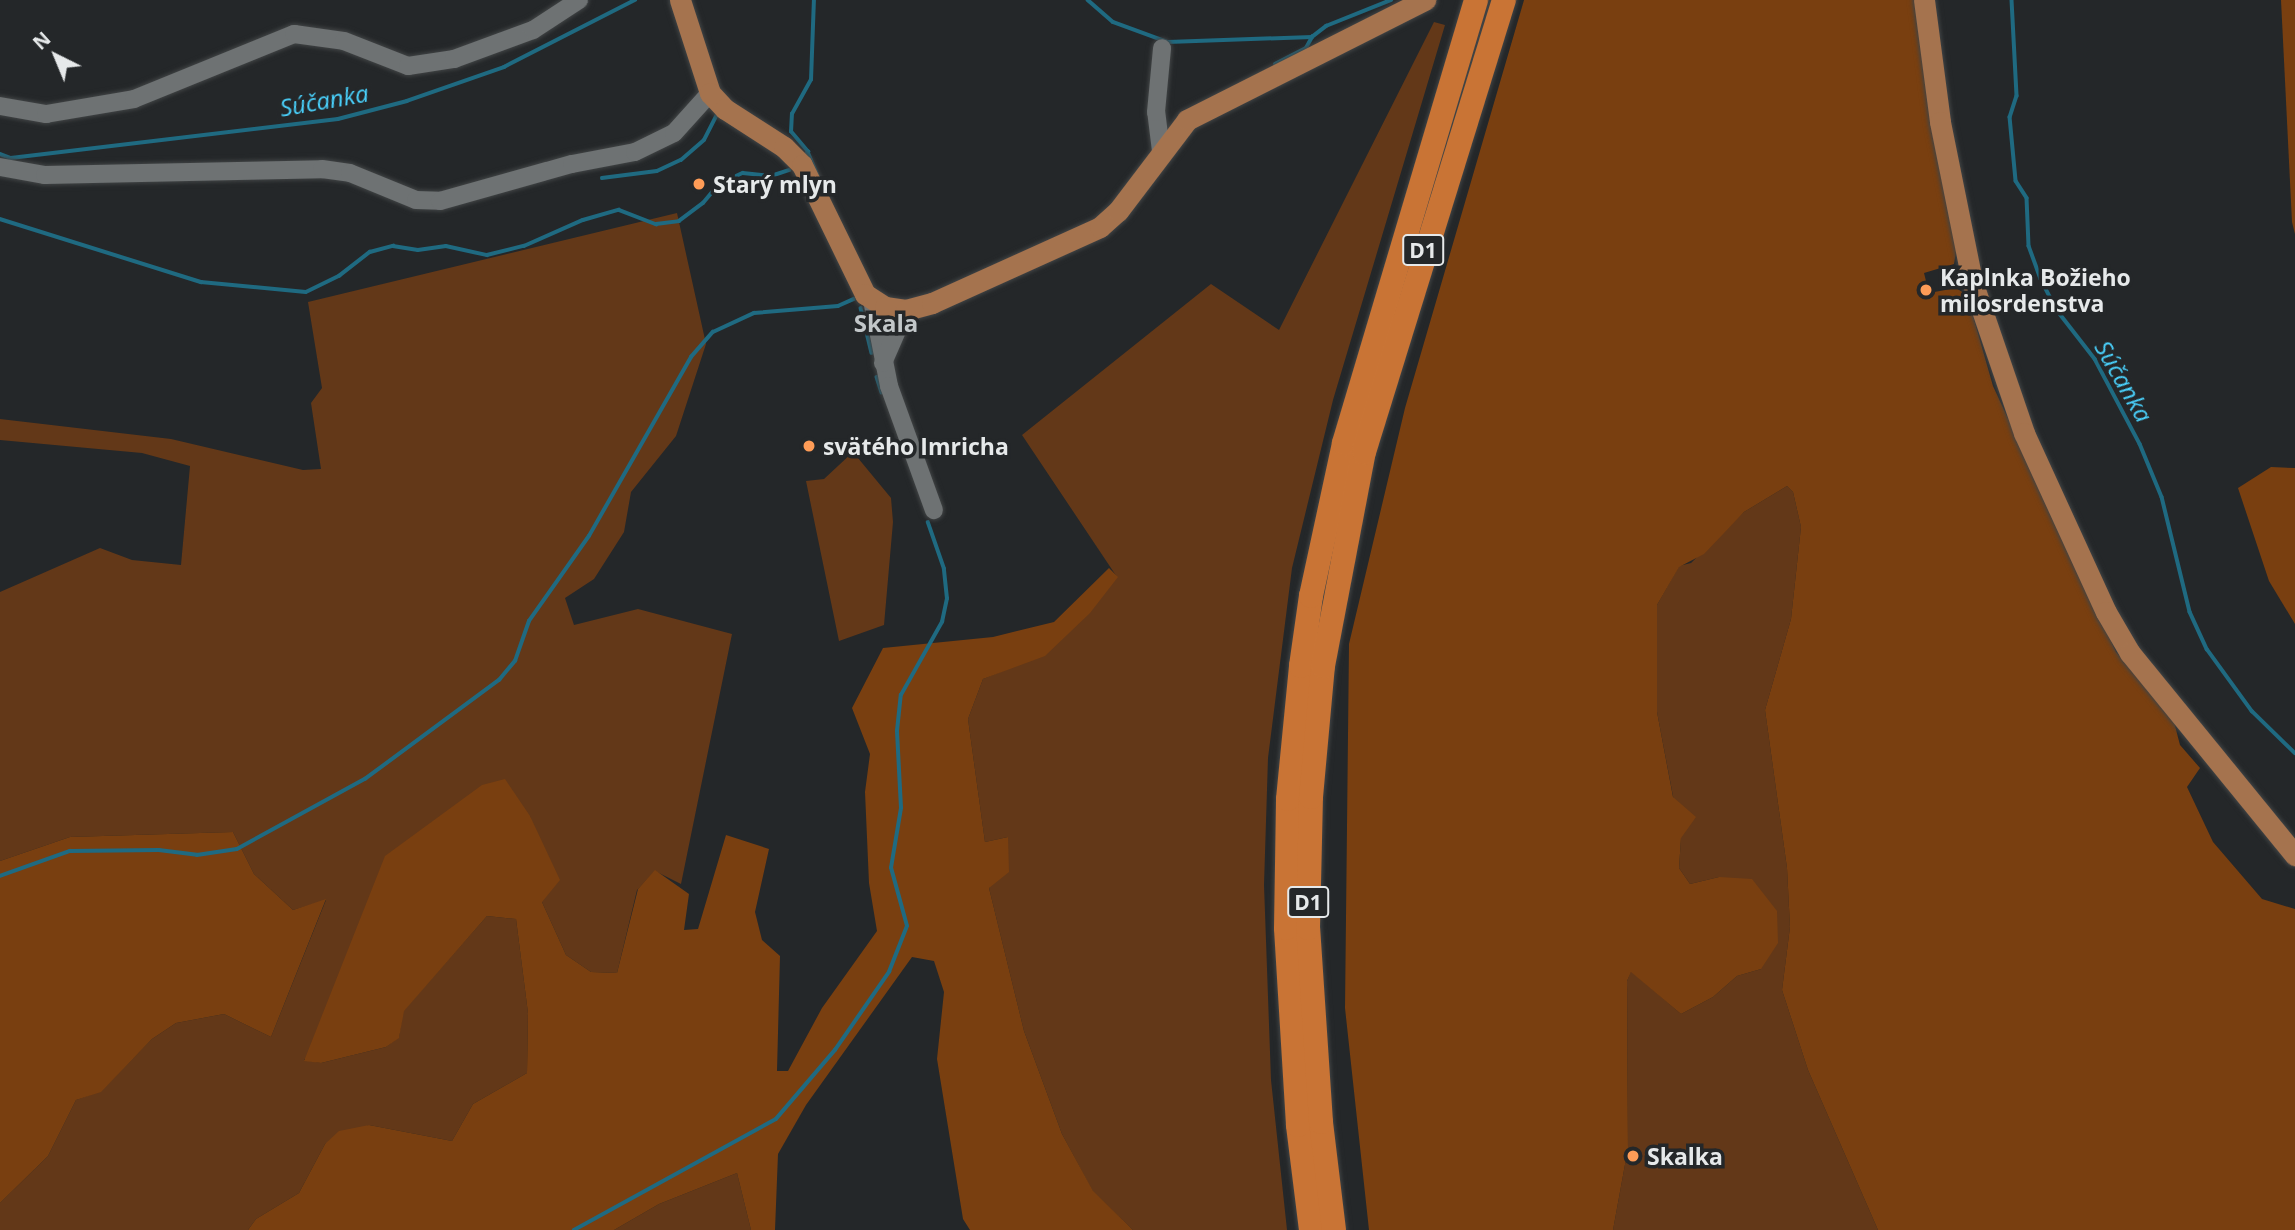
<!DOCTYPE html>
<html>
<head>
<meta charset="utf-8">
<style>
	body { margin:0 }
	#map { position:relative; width:2295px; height:1230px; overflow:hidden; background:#242729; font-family:"Open Sans",sans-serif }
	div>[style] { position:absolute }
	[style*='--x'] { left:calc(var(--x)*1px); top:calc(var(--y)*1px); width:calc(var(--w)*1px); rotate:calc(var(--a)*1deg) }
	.green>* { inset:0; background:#633818 }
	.forest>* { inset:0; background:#793f10 }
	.stream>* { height:3.5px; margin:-1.75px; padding:0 1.75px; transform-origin:1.75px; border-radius:1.75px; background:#1f6a81 }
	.roads { filter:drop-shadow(0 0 2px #414445) drop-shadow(0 0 2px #414445) }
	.minor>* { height:18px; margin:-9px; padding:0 9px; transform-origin:9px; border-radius:9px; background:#6e7273 }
	.major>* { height:21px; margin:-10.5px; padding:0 10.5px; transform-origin:10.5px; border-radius:10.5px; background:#a5734e }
	.highway>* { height:24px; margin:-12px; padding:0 12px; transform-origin:12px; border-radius:12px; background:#c97435 }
	.dots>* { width:19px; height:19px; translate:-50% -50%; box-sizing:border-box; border:4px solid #242729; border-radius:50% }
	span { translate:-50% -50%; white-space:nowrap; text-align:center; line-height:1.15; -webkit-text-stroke:7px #242729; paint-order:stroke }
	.shield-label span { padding:2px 5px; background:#242729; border:2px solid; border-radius:5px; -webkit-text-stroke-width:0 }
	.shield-label { font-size:21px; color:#e6e9ea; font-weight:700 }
	.poi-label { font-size:23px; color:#e6e9ea; font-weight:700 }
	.left { translate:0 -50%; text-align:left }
	.water-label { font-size:24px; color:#4ad2fd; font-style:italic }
	.neighbourhood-label { font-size:24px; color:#c2c7c9; font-weight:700 }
	.north { position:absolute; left:21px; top:21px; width:70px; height:70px; -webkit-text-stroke:5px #242729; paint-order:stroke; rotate:317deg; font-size:19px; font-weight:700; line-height:28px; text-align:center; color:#e6e9ea }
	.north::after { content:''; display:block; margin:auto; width:24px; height:32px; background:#e6e9ea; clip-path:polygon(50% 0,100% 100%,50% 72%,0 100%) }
</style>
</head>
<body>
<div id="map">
	<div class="green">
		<i style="clip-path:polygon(1434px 22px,1445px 25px,1333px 400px,1292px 568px,1268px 758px,1264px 885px,1271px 1080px,1287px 1230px,1133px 1230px,1093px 1192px,1062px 1134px,1024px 1031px,989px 888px,1008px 837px,985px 842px,968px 719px,983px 679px,1005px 670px,1117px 577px,1022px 435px,1211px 284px,1279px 330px)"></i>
		<i style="clip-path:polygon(677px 213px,706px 344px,676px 436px,631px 492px,624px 532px,594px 579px,565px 598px,574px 625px,638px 609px,732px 634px,681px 884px,655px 871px,637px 890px,617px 973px,591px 972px,566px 955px,542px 902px,530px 816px,304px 1060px,321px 1063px,386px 1047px,399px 1037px,403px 1011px,487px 916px,516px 919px,528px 1013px,527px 1073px,473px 1104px,452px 1141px,369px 1125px,325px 1144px,299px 1193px,256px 1219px,248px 1230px,0 1230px,0 1203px,48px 1156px,76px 1100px,101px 1091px,152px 1039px,176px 1023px,224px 1014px,271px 1037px,326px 900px,293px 910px,254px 874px,233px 832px,70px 837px,0 861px,0 592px,100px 548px,132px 560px,181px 565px,190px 466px,142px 453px,0 440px,0 419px,171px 439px,303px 470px,321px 469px,311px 403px,322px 388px,308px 302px)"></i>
		<i style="clip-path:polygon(853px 452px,891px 498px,893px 522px,884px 625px,839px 641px,806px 481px,824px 479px)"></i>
		<i style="clip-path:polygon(1787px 486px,1793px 492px,1801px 527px,1791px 619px,1765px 710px,1787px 868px,1790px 927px,1782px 990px,1808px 1070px,1878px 1230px,1613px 1230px,1628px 1148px,1627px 981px,1631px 971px,1681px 1014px,1713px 997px,1737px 976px,1761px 969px,1719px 877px,1690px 884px,1679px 868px,1681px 838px,1657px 712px,1657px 605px,1679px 566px,1691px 563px,1744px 512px)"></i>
		<i style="clip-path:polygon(737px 1173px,751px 1230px,614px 1230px,659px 1204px)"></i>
	</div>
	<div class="forest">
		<i style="clip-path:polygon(1524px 0,1914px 0,1957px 246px,1954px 264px,1924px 273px,1929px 293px,1956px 288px,1967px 295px,1993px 386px,2116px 652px,2173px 718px,2180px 745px,2200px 768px,2187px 787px,2213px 842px,2262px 899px,2295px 909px,2295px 1230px,1878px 1230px,1808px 1070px,1782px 990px,1790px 927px,1787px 868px,1765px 710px,1791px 619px,1801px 527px,1793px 492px,1787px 486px,1744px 512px,1704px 554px,1679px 567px,1657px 605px,1657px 712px,1673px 797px,1696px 817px,1681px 838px,1679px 868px,1690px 884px,1719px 877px,1752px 879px,1777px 911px,1778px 943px,1761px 969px,1737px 976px,1713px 997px,1681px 1014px,1631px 972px,1627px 981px,1628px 1148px,1613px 1230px,1369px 1230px,1345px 1008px,1349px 644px,1405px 408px)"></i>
		<i style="clip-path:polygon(2281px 0,2295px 0,2295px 234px,2292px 222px)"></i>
		<i style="clip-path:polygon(2271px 467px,2295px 468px,2295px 624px,2269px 581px,2238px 488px)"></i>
		<i style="clip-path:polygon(1109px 568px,1118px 577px,1090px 613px,1045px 656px,983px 679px,968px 719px,985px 842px,1008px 837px,1009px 872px,989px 888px,1024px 1031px,1062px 1134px,1093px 1191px,1133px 1230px,970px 1230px,963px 1219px,937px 1059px,944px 992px,934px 961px,912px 957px,806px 1105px,778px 1154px,775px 1230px,751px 1230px,737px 1173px,659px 1204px,614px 1230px,248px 1230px,256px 1219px,299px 1193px,325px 1144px,339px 1131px,369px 1125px,452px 1141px,473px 1104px,527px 1073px,528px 1013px,516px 919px,487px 916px,404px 1011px,399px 1038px,386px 1047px,321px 1063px,304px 1061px,385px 856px,482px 785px,505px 779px,530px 816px,560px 880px,542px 902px,566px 955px,591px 972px,617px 973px,638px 889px,655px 870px,689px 894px,684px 930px,698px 929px,726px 835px,769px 849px,755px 912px,762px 940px,780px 956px,777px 1071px,788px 1071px,822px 1008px,877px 931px,869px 883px,865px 792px,870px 754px,852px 708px,883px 648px,993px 637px,1054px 622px)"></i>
		<i style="clip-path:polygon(233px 832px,254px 874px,293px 910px,326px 899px,271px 1037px,224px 1014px,176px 1023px,152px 1039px,101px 1092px,76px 1100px,48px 1156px,0 1203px,0 861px,70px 837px)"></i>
	</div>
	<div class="stream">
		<i style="--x:1088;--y:0;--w:33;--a:41"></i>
		<i style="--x:1113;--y:22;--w:59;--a:20"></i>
		<i style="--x:1168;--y:42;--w:144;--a:-2"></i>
		<i style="--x:1312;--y:37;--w:18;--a:-38"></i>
		<i style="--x:1326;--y:26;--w:70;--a:-21.8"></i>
		<i style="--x:2012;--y:0;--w:96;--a:87"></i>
		<i style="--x:2017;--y:96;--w:22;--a:108"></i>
		<i style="--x:2010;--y:117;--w:64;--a:84.6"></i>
		<i style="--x:2016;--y:181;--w:20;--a:57"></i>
		<i style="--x:2027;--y:198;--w:48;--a:87.6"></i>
		<i style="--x:2029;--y:246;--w:35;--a:70"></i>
		<i style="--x:2041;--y:279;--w:35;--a:63"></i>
		<i style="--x:2057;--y:310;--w:62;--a:52.2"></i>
		<i style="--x:2095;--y:359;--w:96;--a:62.1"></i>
		<i style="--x:2140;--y:444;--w:57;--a:67.5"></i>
		<i style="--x:2162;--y:497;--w:118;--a:76.3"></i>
		<i style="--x:2190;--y:612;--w:41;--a:65.3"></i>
		<i style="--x:2207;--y:649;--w:77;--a:54"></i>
		<i style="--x:2252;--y:711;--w:60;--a:44.3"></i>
		<i style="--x:1275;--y:64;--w:35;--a:-27"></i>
		<i style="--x:1306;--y:48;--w:13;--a:-61"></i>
		<i style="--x:808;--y:152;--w:30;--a:67"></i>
		<i style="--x:0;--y:154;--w:12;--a:20"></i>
		<i style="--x:11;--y:158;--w:329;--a:-6.8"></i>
		<i style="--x:338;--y:119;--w:71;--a:-14.6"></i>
		<i style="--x:407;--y:101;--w:103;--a:-19.3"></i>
		<i style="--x:504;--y:67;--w:147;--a:-27.1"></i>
		<i style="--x:804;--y:156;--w:6;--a:-45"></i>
		<i style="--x:808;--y:152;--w:26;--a:-130"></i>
		<i style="--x:791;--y:132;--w:18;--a:-87"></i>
		<i style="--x:792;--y:114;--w:39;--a:-61"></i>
		<i style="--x:811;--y:80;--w:80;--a:-87.9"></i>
		<i style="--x:602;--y:178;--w:55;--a:-7.3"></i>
		<i style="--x:657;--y:171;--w:26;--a:-25"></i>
		<i style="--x:681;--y:160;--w:30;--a:-41"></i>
		<i style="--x:704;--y:140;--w:27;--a:-63"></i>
		<i style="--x:0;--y:219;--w:211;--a:17.4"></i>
		<i style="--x:201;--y:282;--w:105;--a:5.4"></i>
		<i style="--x:306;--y:292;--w:37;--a:-26"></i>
		<i style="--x:339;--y:276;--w:39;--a:-38"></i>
		<i style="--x:370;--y:252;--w:24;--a:-15"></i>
		<i style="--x:393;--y:246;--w:25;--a:9"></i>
		<i style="--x:418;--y:250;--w:28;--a:-8"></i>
		<i style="--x:446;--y:246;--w:42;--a:12.4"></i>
		<i style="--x:487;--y:255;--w:38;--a:-14"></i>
		<i style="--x:524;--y:246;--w:64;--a:-23.8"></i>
		<i style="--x:583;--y:220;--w:37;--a:-16"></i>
		<i style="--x:619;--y:210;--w:40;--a:21"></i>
		<i style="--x:656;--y:224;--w:23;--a:-7"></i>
		<i style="--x:679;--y:221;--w:30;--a:-37"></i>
		<i style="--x:703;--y:203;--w:25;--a:-50"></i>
		<i style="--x:719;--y:184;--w:26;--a:-25"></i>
		<i style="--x:743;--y:173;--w:28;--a:6"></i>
		<i style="--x:771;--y:176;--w:19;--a:-18"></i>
		<i style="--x:861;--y:308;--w:46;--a:76.3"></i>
		<i style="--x:877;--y:377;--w:16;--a:72"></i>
		<i style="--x:0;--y:876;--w:74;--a:-19.7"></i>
		<i style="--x:70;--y:851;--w:89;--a:-0.6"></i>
		<i style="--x:159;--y:850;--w:38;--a:7"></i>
		<i style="--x:197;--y:855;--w:40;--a:-8.5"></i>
		<i style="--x:237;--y:849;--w:146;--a:-28.7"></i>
		<i style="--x:365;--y:779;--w:167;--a:-36.5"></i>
		<i style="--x:499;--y:680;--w:25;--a:-50"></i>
		<i style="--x:515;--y:661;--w:42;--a:-70.7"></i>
		<i style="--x:529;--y:621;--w:104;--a:-54.8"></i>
		<i style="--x:589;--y:536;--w:206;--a:-60.3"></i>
		<i style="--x:691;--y:357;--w:33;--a:-49"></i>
		<i style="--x:713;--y:332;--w:45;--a:-24.9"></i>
		<i style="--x:754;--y:313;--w:84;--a:-4.8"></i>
		<i style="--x:838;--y:306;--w:17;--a:-24"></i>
		<i style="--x:574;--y:1230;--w:230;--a:-28.8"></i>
		<i style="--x:776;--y:1119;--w:91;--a:-49.5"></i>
		<i style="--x:835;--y:1050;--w:95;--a:-55.3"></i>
		<i style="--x:889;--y:972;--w:49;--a:-68.6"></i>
		<i style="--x:907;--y:926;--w:60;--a:-105.4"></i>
		<i style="--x:891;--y:868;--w:61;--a:-80.5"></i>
		<i style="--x:901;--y:808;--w:77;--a:-93"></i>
		<i style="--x:897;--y:731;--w:36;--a:-84"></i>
		<i style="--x:901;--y:695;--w:84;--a:-60.7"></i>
		<i style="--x:942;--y:622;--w:24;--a:-78"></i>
		<i style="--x:947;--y:599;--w:30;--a:-96"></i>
		<i style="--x:944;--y:569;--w:49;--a:-109.2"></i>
	</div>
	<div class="roads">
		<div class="minor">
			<i style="--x:0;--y:106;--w:47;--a:9.9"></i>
			<i style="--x:46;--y:114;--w:89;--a:-9.7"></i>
			<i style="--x:134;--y:99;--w:173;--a:-22.1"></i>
			<i style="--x:294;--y:34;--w:50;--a:8"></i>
			<i style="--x:344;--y:41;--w:69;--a:21.3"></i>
			<i style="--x:408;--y:66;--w:47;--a:-8.7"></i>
			<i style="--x:454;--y:59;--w:84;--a:-20.2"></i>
			<i style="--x:533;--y:30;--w:55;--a:-33.1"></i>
			<i style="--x:1161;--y:151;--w:39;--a:-97"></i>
			<i style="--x:1156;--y:112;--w:64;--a:-84.6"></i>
			<i style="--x:0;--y:167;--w:46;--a:10.1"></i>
			<i style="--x:45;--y:175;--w:277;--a:-1.2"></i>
			<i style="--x:322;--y:169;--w:28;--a:8"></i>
			<i style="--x:350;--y:173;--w:71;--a:22.2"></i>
			<i style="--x:416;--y:200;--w:24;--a:2"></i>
			<i style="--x:440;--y:201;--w:137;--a:-15.7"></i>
			<i style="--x:572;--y:164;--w:64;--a:-10.8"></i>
			<i style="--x:635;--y:152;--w:43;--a:-26"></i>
			<i style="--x:674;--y:133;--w:54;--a:-48"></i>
			<i style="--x:872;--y:300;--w:88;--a:78.8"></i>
			<i style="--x:889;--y:386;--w:132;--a:70.1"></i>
			<i style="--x:883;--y:363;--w:58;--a:-66.5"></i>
		</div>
		<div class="major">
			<i style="--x:680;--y:0;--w:98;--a:72.1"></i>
			<i style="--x:710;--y:93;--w:22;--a:47"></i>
			<i style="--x:725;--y:109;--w:70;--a:32.8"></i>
			<i style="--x:784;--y:147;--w:25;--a:45"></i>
			<i style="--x:802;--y:165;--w:144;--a:64"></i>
			<i style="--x:865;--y:294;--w:24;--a:33"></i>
			<i style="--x:885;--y:307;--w:21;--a:8"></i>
			<i style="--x:906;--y:310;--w:27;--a:-15"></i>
			<i style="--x:932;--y:303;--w:184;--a:-24.3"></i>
			<i style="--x:1100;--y:227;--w:24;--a:-42"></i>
			<i style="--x:1118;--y:211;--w:114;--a:-52.8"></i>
			<i style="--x:1187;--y:120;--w:267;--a:-26.8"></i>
			<i style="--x:1924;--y:0;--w:123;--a:82.5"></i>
			<i style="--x:1940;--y:122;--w:162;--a:78.6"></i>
			<i style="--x:1972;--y:281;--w:161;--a:71.1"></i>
			<i style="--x:2024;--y:433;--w:197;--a:65.4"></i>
			<i style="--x:2106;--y:612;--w:48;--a:59.7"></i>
			<i style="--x:2130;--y:653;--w:261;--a:50.8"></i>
		</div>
		<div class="highway">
			<i style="--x:1311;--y:1230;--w:106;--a:-97.1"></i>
			<i style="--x:1298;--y:1125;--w:197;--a:-93.5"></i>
			<i style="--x:1286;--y:928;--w:129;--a:-89.1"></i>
			<i style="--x:1288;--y:799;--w:134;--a:-84.4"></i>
			<i style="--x:1301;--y:666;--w:71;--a:-81.9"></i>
			<i style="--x:1311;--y:596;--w:157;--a:-77.8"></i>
			<i style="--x:1344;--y:443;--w:462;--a:-73.4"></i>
			<i style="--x:1334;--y:1230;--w:109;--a:-96.9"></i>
			<i style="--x:1321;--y:1122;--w:194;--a:-93.8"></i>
			<i style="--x:1308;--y:928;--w:131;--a:-88.7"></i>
			<i style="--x:1311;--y:797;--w:132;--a:-84.8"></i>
			<i style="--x:1323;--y:666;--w:218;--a:-79.2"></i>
			<i style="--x:1364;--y:452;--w:473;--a:-72.8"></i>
		</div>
	</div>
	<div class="dots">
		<i style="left:699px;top:184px;background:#fe9c57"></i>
		<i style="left:1926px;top:290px;background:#fe9c57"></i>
		<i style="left:809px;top:446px;background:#fe9c57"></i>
		<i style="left:1633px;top:1156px;background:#fe9c57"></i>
	</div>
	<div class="shield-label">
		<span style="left:1423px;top:250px">D1</span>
		<span style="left:1308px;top:902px">D1</span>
	</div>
	<div class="poi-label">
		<span class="left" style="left:713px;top:184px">Starý mlyn</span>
		<span class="left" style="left:1940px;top:290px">Kaplnka Božieho<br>milosrdenstva</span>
		<span class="left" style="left:823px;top:446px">svätého Imricha</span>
		<span class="left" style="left:1647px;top:1156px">Skalka</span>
	</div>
	<div class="water-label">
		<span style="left:324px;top:100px;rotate:-10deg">Súčanka</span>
		<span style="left:2124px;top:381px;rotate:60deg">Súčanka</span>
	</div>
	<div class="neighbourhood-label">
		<span style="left:886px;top:323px">Skala</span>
	</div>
	<div class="north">N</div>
</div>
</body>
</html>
